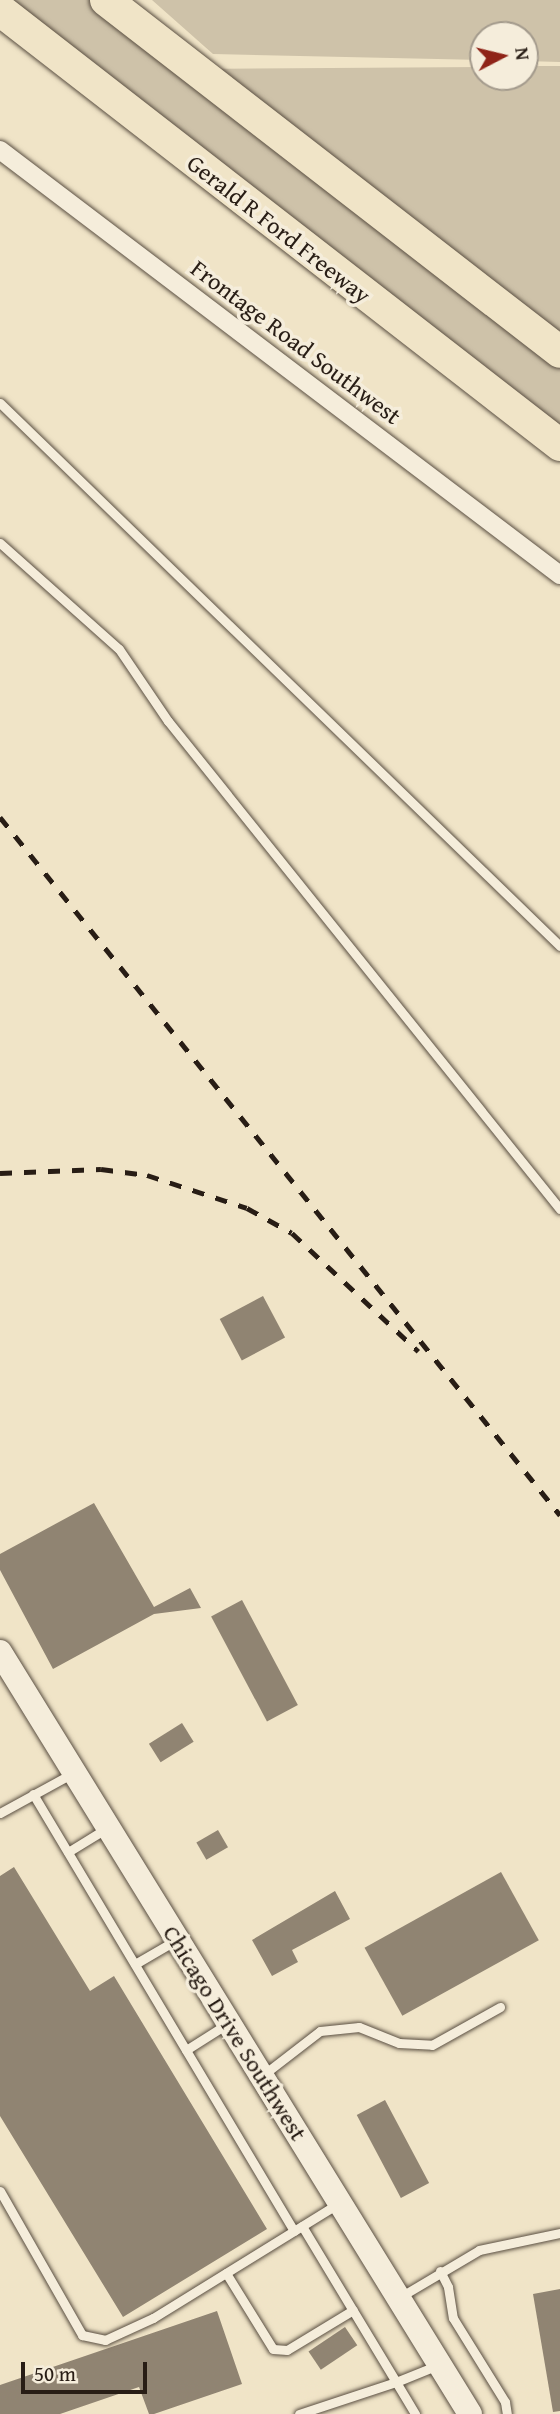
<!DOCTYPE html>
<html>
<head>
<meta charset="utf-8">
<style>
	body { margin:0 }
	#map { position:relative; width:560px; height:2414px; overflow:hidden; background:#f0e4c7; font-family:"Gentium Book Plus",serif }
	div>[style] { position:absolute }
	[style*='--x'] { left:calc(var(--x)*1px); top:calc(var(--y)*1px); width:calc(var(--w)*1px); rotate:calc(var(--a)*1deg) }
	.green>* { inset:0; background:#cec2a9 }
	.building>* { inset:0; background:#908472; transform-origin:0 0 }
	.roads { filter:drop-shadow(0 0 2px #5a4f42) drop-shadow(0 0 2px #5a4f42) }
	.lane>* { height:9px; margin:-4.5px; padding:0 4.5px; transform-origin:4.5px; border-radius:4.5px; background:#f5eddb }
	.street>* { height:18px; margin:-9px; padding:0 9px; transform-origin:9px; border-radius:9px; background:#f5eddb }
	.secondary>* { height:24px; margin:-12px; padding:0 12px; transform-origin:12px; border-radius:12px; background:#f5eddb }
	.highway>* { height:32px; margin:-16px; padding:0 16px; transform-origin:16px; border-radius:16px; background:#f0e4c7 }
	.rail>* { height:5px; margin-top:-2.5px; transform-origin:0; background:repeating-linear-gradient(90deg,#281d15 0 12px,transparent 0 24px) }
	span { translate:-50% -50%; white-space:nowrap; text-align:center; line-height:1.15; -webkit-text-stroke:7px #f5eddb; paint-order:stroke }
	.street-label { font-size:24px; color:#281d15 }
	.north { position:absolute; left:469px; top:21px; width:70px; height:70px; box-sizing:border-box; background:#f5eddb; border:2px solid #a39a8c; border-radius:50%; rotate:83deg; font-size:19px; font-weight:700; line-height:28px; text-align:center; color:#281d15 }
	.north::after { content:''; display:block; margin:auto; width:24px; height:32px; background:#8f2418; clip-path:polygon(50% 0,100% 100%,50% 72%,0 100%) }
	.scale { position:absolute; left:21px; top:2362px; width:126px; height:32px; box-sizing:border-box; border:4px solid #281d15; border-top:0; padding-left:9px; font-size:21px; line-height:24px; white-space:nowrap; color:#281d15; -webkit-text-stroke:5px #f5eddb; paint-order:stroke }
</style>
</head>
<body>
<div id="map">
	<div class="green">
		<i style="clip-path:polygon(0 0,106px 0,191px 69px,483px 67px,483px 77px,525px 77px,525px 66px,560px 66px,560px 445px)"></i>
		<i style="clip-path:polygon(152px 0,560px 0,560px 62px,525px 61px,525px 35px,483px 35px,483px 60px,213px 54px)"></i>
	</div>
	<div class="building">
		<i style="left:263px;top:1296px;width:47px;height:49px;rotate:62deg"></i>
		<i style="clip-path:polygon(94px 1503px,154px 1607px,190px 1588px,201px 1608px,154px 1614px,53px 1669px,0 1570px,0 1554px)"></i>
		<i style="left:242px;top:1600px;width:119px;height:35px;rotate:62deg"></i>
		<i style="left:182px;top:1723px;width:22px;height:39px;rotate:58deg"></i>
		<i style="left:218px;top:1830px;width:20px;height:25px;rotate:60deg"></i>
		<i style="clip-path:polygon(14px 1867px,90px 1991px,114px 1976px,267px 2229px,123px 2317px,0 2116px,0 1876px)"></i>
		<i style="left:501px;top:1872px;width:78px;height:156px;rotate:61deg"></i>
		<i style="clip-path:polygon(335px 1891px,350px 1919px,292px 1950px,298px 1962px,272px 1976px,252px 1940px)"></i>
		<i style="left:385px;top:2100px;width:94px;height:32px;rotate:62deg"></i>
		<i style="clip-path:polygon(560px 2289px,560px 2411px,553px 2412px,533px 2294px)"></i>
		<i style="clip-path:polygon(217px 2311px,242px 2384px,154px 2414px,149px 2414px,139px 2387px,60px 2414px,0 2414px,0 2385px)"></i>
		<i style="left:345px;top:2327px;width:22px;height:44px;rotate:56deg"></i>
	</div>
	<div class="roads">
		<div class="lane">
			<i style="--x:0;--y:403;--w:780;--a:44.12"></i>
			<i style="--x:0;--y:543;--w:159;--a:41.7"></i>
			<i style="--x:119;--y:649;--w:87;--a:55.8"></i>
			<i style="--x:168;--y:721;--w:626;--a:51.23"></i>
			<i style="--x:33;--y:1794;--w:509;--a:59.15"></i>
			<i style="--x:0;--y:1813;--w:83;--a:-28.7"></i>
			<i style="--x:68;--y:1852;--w:46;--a:-31.6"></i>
			<i style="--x:135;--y:1964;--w:48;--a:-30.3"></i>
			<i style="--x:186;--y:2050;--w:49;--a:-32.4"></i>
			<i style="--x:263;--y:2075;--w:72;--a:-37.7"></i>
			<i style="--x:320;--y:2031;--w:39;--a:-6"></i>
			<i style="--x:359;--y:2027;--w:43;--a:21.8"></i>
			<i style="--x:399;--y:2043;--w:33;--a:3"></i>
			<i style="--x:432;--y:2045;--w:78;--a:-29.2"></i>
			<i style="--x:0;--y:2191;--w:166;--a:60.3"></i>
			<i style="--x:82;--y:2335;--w:24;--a:12"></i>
			<i style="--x:105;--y:2340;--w:53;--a:-24.6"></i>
			<i style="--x:153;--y:2318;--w:219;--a:-31.7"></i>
			<i style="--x:302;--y:2226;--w:182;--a:58.9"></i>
			<i style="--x:396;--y:2382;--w:45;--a:-22"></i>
			<i style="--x:440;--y:2271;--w:18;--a:63"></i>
			<i style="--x:448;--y:2287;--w:31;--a:81"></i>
			<i style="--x:453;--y:2318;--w:99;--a:58.2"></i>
			<i style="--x:505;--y:2402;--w:12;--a:81"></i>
			<i style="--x:226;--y:2273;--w:89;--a:58.3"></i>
			<i style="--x:273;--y:2349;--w:14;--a:4"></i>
			<i style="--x:287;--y:2350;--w:77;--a:-31.2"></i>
			<i style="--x:400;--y:2297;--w:92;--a:-30.7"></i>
			<i style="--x:479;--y:2250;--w:83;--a:-11.9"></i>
			<i style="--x:299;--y:2414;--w:102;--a:-18.3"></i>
			<i style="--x:396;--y:2382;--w:37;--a:59"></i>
		</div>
		<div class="street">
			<i style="--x:0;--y:150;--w:703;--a:37.2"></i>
		</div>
		<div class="secondary">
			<i style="--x:0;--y:1652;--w:895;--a:58.33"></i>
		</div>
		<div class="highway">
			<i style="--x:106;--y:0;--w:574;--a:37.79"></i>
			<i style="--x:0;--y:10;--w:709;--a:37.84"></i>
		</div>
	</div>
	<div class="rail">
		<i style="--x:0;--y:817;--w:895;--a:51.26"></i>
		<i style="--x:0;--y:1173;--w:101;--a:-2.3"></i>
		<i style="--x:101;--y:1169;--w:46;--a:7.4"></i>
		<i style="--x:147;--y:1175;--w:105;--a:18.3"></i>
		<i style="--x:247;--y:1208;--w:51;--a:29.1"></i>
		<i style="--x:292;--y:1233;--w:173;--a:43.1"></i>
	</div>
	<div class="street-label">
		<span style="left:279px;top:229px;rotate:38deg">Gerald R Ford Freeway</span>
		<span style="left:296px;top:342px;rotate:37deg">Frontage Road Southwest</span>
		<span style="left:235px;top:2033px;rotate:58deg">Chicago Drive Southwest</span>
	</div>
	<div class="north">N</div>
	<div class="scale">50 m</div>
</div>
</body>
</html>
